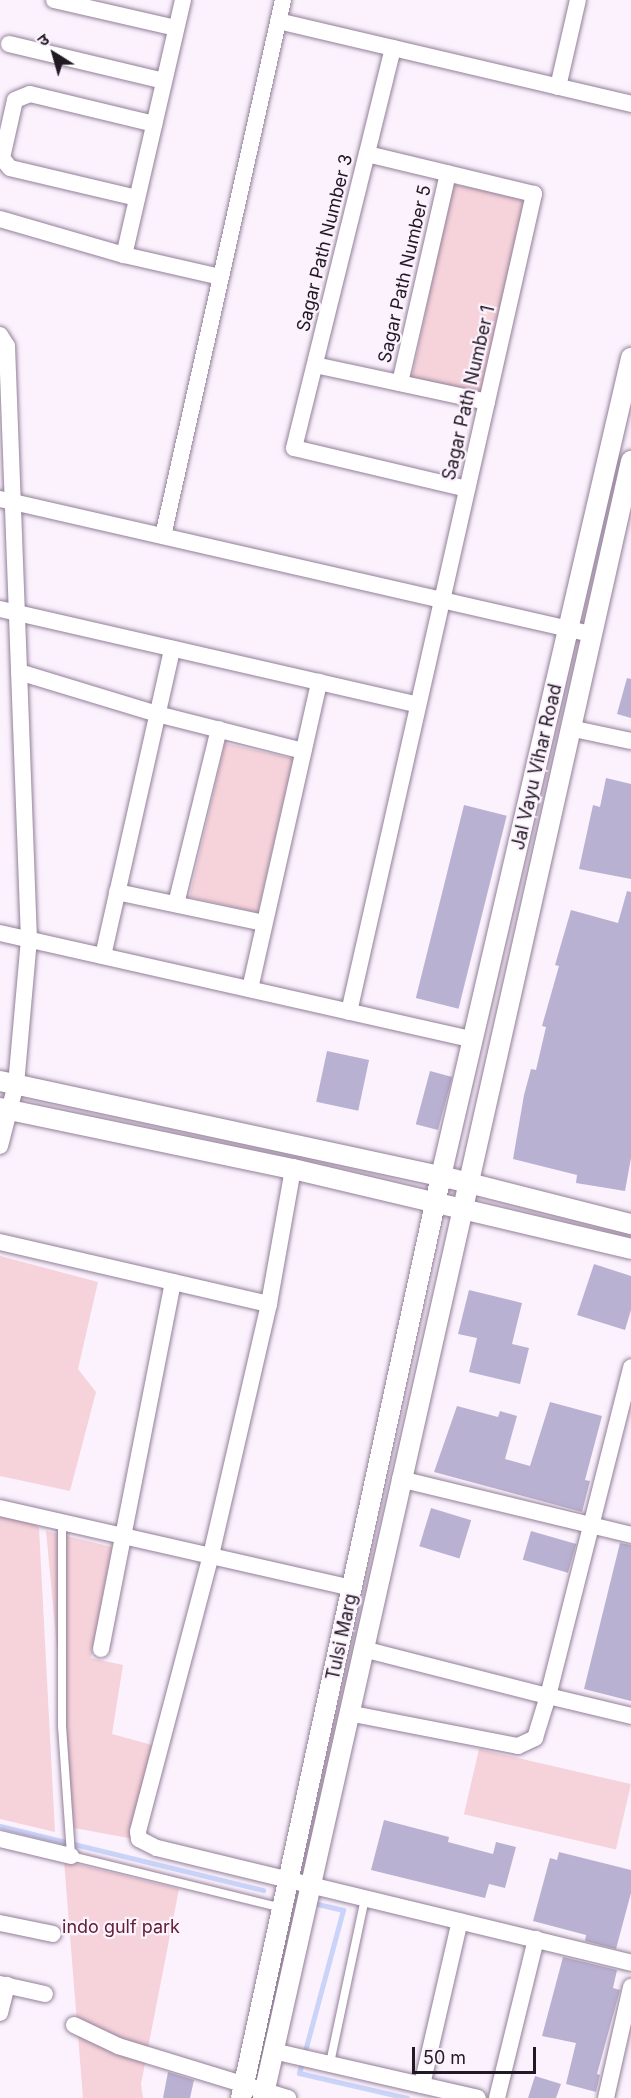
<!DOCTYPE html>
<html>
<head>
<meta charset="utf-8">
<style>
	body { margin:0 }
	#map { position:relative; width:631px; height:2098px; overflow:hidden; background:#fbf2fd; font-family:Inter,"Noto Sans Devanagari",sans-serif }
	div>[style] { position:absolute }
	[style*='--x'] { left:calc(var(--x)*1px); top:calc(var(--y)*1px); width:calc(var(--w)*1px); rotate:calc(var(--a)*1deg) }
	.green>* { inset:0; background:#f6d3da; transform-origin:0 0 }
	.stream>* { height:5px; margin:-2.5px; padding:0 2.5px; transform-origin:2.5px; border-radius:2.5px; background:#cad3f8 }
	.building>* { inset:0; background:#b9b1d1; transform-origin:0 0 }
	.roads { filter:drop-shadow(0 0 2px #937f99) drop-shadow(0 0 2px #937f99) }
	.service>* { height:8px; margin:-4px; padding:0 4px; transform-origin:4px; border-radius:4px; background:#fff }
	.minor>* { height:16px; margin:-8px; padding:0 8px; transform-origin:8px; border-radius:8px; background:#fff }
	.tertiary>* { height:20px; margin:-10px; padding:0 10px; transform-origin:10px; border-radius:10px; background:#fff }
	span { translate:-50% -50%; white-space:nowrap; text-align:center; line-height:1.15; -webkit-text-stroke:4.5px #fbf2fd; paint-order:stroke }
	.street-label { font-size:18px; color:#211923 }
	.park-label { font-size:18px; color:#612035 }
	.north { position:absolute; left:24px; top:24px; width:60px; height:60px; -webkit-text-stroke:4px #fbf2fd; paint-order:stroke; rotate:323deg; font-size:16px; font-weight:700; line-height:24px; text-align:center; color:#211923 }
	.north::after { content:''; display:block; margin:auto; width:21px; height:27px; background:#211923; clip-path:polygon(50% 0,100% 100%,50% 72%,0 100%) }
	.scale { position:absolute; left:412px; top:2047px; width:124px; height:27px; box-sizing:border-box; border:3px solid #211923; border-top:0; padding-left:8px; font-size:18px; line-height:21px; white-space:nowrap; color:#211923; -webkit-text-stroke:4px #fbf2fd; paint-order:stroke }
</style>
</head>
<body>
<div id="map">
	<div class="green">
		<i style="left:453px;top:184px;width:75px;height:198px;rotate:12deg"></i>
		<i style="left:225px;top:743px;width:70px;height:158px;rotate:13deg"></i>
		<i style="clip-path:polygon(0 1256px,98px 1282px,78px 1369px,96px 1392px,70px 1491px,0 1476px)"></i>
		<i style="clip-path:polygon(0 1509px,22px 1514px,39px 1528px,55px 1832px,0 1819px)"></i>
		<i style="clip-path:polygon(46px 1531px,112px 1547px,91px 1658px,123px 1665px,112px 1734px,152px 1745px,134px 1839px,74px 1828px)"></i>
		<i style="left:479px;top:1749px;width:156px;height:67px;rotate:13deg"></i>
		<i style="clip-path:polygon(64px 1861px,179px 1889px,141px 2084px,143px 2098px,83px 2098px)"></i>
	</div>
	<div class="stream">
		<i style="--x:0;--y:1826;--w:271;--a:13.7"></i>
		<i style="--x:313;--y:1903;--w:31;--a:13"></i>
		<i style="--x:343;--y:1910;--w:169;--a:105.1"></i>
		<i style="--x:299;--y:2073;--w:111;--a:13"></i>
	</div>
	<div class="building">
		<i style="clip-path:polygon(627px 678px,631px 679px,631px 718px,617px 714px)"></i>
		<i style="clip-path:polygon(606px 778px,631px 784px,631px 879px,579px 869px,593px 805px,600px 807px)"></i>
		<i style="left:464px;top:805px;width:44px;height:199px;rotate:14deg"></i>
		<i style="clip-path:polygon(627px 891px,631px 892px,631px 1158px,625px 1191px,576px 1183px,577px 1175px,513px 1159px,524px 1095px,531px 1069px,536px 1070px,546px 1027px,542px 1026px,559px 966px,555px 965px,571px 910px,618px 923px)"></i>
		<i style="left:327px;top:1051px;width:43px;height:52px;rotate:12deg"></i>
		<i style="left:430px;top:1071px;width:23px;height:55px;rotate:15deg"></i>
		<i style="clip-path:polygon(594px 1264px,631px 1276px,631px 1310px,625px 1330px,577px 1315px)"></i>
		<i style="clip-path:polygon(469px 1290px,522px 1303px,512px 1344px,529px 1348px,520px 1384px,469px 1372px,477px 1338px,458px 1334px)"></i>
		<i style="clip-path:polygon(550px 1402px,602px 1416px,585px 1480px,590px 1481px,582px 1512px,434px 1472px,457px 1406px,498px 1417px,500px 1411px,517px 1416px,505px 1459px,530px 1466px)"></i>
		<i style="left:431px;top:1508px;width:42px;height:40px;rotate:17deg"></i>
		<i style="left:531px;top:1531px;width:47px;height:30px;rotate:16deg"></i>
		<i style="clip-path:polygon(620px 1543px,631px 1545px,631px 1701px,584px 1689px)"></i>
		<i style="clip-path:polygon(384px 1820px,449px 1837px,448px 1842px,493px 1854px,496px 1842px,516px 1847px,505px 1888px,489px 1884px,485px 1898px,371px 1870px)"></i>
		<i style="clip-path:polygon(559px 1852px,631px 1870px,631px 1893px,616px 1949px,585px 1941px,586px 1935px,533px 1921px,550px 1858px,557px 1860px)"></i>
		<i style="clip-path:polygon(563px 1957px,617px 1970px,613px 1988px,620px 1990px,597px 2074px,600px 2075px,596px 2092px,566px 2084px,576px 2043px,542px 2036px)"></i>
		<i style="clip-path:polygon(168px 2072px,194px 2080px,190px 2098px,163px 2098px)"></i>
		<i style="clip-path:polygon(535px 2076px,561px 2084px,556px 2098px,528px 2098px)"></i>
	</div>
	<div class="roads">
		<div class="service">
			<i style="--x:62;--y:1522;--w:204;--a:90"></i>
			<i style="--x:62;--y:1726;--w:130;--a:86"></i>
			<i style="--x:71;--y:1856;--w:217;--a:13.8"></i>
			<i style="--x:330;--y:2063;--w:169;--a:-78"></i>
		</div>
		<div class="minor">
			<i style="--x:54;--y:0;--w:125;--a:12.9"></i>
			<i style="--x:183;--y:0;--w:262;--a:103"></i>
			<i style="--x:124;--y:255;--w:99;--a:12.8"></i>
			<i style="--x:278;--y:21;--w:363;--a:13.2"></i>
			<i style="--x:9;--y:44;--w:159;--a:13.4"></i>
			<i style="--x:393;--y:48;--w:412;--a:103.9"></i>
			<i style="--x:294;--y:448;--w:178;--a:13.3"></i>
			<i style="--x:558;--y:87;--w:89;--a:-77.1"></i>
			<i style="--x:137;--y:198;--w:130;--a:-166.7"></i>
			<i style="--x:10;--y:168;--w:13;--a:-129"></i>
			<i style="--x:2;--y:158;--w:59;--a:-77.4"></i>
			<i style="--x:15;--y:100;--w:16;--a:-22"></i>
			<i style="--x:30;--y:94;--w:128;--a:13.6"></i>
			<i style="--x:0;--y:219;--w:129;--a:16.2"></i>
			<i style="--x:0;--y:335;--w:13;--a:58"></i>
			<i style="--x:7;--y:346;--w:593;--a:87.88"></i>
			<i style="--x:29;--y:939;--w:146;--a:95.1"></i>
			<i style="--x:16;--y:1084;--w:64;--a:104.5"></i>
			<i style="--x:315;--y:365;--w:176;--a:12.1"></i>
			<i style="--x:400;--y:383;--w:215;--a:-77.1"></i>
			<i style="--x:0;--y:499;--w:606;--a:12.87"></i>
			<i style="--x:163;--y:536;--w:549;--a:-77.38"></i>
			<i style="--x:0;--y:609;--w:429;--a:12.9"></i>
			<i style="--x:19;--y:672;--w:144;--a:16.9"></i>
			<i style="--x:157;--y:714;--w:151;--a:14.2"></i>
			<i style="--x:570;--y:728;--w:62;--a:12"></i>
			<i style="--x:117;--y:892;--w:150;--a:11.9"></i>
			<i style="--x:176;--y:904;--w:180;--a:-76.2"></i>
			<i style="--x:0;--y:933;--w:486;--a:12.7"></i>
			<i style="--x:103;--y:956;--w:315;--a:-77.3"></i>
			<i style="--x:250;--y:989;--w:315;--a:-77.3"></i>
			<i style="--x:349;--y:1012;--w:839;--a:-77.26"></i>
			<i style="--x:534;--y:194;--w:172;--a:-166.5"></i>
			<i style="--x:293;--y:1169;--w:137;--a:100.1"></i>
			<i style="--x:269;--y:1304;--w:258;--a:103"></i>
			<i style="--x:211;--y:1555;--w:286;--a:104.8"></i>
			<i style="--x:138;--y:1832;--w:7;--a:82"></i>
			<i style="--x:139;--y:1839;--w:20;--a:27"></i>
			<i style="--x:157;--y:1848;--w:488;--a:13.6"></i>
			<i style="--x:0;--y:1242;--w:276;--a:13"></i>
			<i style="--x:400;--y:1479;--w:238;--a:13.6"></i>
			<i style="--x:0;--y:1508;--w:362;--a:12.8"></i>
			<i style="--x:101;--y:1649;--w:374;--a:-78.9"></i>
			<i style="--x:363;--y:1649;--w:191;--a:14.3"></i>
			<i style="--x:548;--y:1696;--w:339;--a:-75.8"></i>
			<i style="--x:348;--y:1713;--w:173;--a:11"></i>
			<i style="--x:518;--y:1746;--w:19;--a:-25"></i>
			<i style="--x:535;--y:1738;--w:44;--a:-72.8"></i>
			<i style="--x:548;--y:1696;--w:85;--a:13.5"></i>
			<i style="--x:0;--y:1839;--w:73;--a:13.5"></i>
			<i style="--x:0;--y:1923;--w:54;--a:11.7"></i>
			<i style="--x:0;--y:1984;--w:46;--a:12.5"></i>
			<i style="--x:0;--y:2013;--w:29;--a:-76"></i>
			<i style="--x:74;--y:2025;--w:49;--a:25.5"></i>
			<i style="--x:118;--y:2046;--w:178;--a:17"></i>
			<i style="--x:273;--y:2051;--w:210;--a:12.9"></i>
			<i style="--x:422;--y:2085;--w:168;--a:-77"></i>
			<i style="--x:497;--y:2098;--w:164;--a:-76.2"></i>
			<i style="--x:606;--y:2098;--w:114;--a:-77.3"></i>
		</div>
		<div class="tertiary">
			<i style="--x:0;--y:1081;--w:451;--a:12.2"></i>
			<i style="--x:441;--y:1176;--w:196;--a:14.2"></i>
			<i style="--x:0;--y:1108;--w:299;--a:11.8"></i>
			<i style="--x:293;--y:1169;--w:347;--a:13.3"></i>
			<i style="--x:241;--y:2098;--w:943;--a:-77.76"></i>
			<i style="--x:441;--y:1176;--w:840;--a:-76.92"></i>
			<i style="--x:263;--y:2098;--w:1678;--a:-77.33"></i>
		</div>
	</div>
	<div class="street-label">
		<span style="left:325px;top:243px;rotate:-76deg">Sagar Path Number 3</span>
		<span style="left:405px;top:274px;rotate:-77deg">Sagar Path Number 5</span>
		<span style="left:469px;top:393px;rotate:-77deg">Sagar Path Number 1</span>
		<span style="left:537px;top:767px;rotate:-77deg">Jal Vayu Vihar Road</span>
		<span style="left:342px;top:1637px;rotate:-78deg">Tulsi Marg</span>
	</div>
	<div class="park-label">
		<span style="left:121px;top:1927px">indo gulf park</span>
	</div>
	<div class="north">उ</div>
	<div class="scale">50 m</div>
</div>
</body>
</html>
